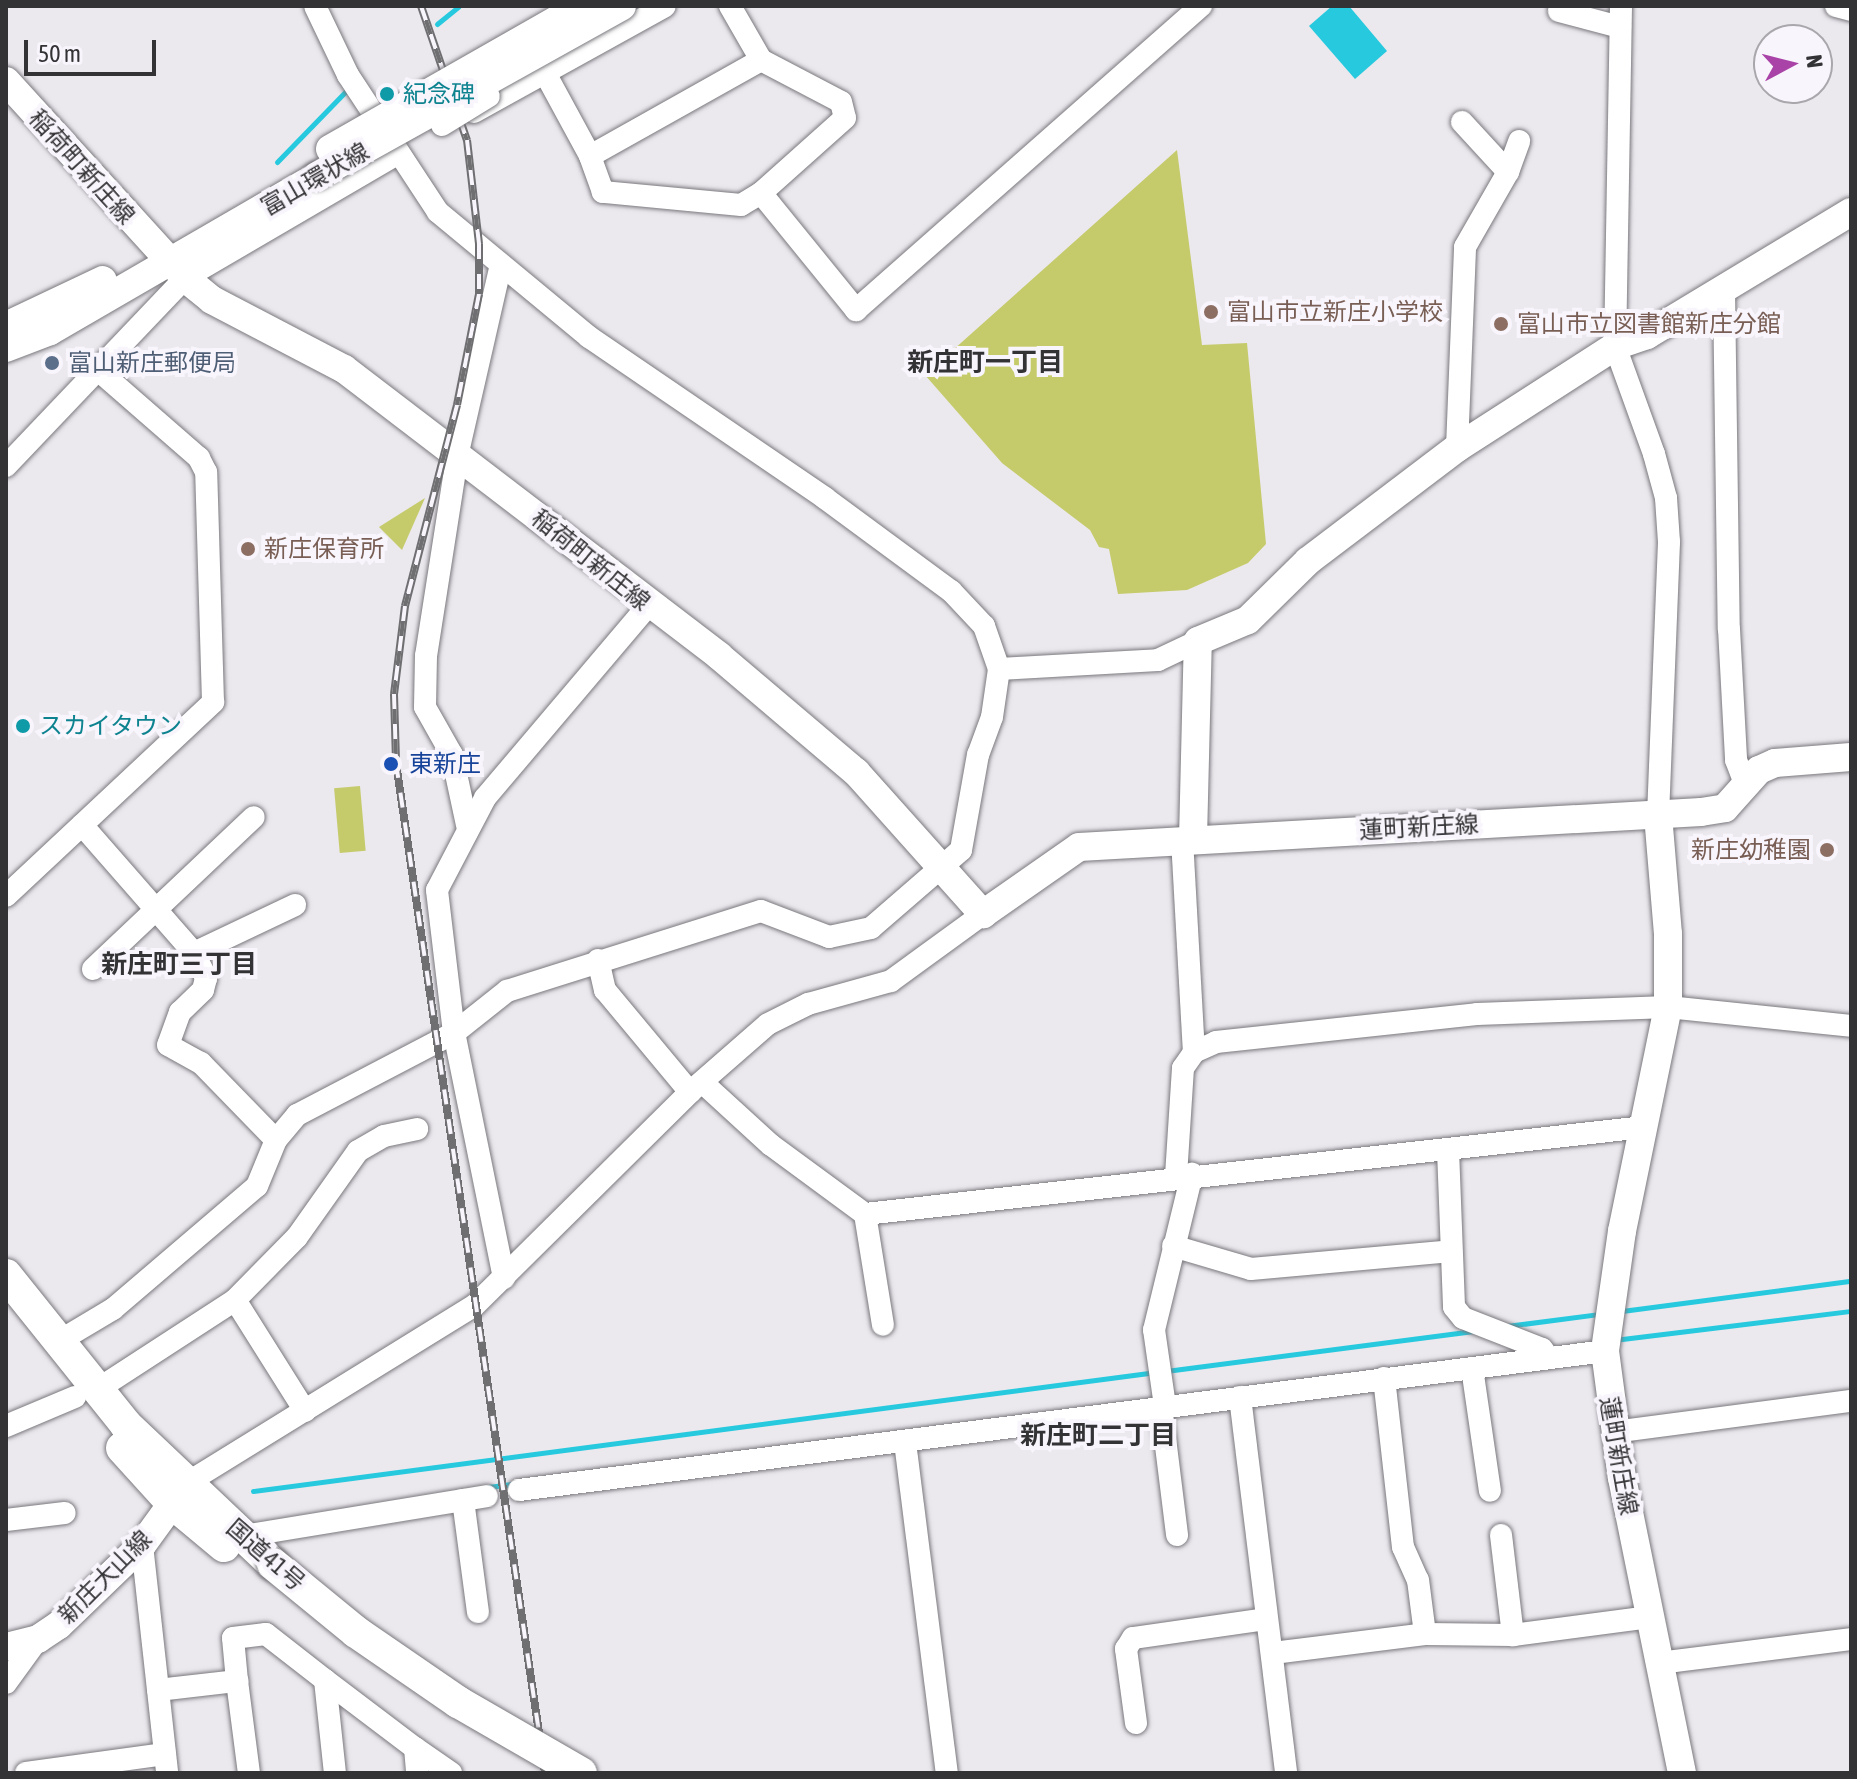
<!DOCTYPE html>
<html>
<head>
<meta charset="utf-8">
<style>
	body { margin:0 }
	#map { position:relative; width:1857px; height:1779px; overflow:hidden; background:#ebe8ee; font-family:"Asap Condensed","Noto Sans JP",sans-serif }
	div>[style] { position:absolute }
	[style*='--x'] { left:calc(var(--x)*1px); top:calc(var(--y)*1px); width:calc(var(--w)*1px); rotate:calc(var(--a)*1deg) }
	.green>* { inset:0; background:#c5cb6a; transform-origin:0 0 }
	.water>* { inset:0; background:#26c9dd }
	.stream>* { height:5px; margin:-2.5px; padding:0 2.5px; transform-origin:2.5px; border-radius:2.5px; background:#26c9dd }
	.roads { filter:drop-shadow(0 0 2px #7a787d) drop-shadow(0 0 2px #7a787d) }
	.minor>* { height:22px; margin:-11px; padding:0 11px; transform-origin:11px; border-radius:11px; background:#fff }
	.major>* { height:28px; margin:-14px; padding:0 14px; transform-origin:14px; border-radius:14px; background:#fff }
	.highway>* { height:32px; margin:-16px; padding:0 16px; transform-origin:16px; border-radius:16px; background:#fff }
	.rail>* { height:8px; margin-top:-4px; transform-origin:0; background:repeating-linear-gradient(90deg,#f8f5fc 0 15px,#6f6e71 0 30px); box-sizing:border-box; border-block:2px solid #6f6e71 }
	.bridges { filter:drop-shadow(0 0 2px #7a787d) drop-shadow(0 0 2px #7a787d) }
	.minor-bridge>* { height:22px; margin:-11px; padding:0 11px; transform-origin:11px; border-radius:11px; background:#fff }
	.major-bridge>* { height:28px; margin:-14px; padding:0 14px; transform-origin:14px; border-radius:14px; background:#fff }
	.highway-bridge>* { height:32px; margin:-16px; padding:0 16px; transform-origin:16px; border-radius:16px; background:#fff }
	.dots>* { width:22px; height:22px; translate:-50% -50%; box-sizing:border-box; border:4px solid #f8f5fc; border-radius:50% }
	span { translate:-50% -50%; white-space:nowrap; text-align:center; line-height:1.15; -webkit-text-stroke:8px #f8f5fc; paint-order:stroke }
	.culture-label { font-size:24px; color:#0d838f }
	.left { translate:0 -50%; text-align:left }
	.street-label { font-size:24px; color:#333234 }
	.education-label { font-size:24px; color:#785e54 }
	.right { translate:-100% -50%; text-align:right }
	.service-label { font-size:24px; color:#4e5e75 }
	.transit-label { font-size:24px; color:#164399 }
	.neighbourhood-label { font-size:26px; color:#333234; font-weight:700 }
	.frame { position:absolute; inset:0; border:8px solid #333234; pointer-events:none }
	.north { position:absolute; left:1753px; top:24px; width:80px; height:80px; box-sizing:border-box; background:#f8f5fc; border:2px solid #a9a7ac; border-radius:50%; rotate:83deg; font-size:22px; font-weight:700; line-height:32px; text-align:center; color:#333234 }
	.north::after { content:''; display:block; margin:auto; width:28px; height:36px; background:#a943a7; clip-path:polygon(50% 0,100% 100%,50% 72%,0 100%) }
	.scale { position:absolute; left:24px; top:40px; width:132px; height:36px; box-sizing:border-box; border:4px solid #333234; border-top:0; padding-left:10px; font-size:24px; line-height:28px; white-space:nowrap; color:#333234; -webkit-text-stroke:6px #f8f5fc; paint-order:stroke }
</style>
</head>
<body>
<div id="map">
	<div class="green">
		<i style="clip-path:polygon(1177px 150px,1202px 345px,1247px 343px,1266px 544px,1248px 563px,1187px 590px,1118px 594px,1109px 549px,1099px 547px,1090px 530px,1002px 463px,925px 375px)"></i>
		<i style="clip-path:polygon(425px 498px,402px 550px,379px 527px)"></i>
		<i style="left:360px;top:786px;width:65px;height:26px;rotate:85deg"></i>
	</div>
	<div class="water">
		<i style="clip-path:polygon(1332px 6px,1349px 6px,1387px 51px,1355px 79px,1309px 26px)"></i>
	</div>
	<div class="stream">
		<i style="--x:437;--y:24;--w:28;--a:-39"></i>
		<i style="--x:277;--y:162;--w:100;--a:-45.8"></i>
		<i style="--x:1622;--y:1311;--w:231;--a:-7.5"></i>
		<i style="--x:1507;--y:1326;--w:94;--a:-7.4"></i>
		<i style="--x:1614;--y:1340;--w:239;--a:-7"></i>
		<i style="--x:1166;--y:1371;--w:310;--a:-7.4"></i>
		<i style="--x:488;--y:1487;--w:25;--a:-7"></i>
		<i style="--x:253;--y:1491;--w:911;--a:-7.51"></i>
	</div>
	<div class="roads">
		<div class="minor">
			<i style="--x:730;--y:6;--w:62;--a:60.1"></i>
			<i style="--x:1621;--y:6;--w:340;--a:91"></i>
			<i style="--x:1615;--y:346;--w:115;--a:70.1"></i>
			<i style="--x:1654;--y:454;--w:46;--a:74.7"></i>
			<i style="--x:1666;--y:498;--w:44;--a:86.1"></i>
			<i style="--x:1669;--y:542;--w:273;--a:92.3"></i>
			<i style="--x:1836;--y:6;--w:16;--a:15"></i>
			<i style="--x:1559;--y:11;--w:63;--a:14.7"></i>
			<i style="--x:545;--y:73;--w:94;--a:61.5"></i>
			<i style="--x:474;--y:112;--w:218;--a:-29"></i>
			<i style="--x:1462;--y:122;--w:68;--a:47.4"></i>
			<i style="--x:761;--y:193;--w:23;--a:149"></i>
			<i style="--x:741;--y:205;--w:139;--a:-174.6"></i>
			<i style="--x:603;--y:192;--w:38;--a:-110"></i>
			<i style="--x:590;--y:156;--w:196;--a:-29.3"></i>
			<i style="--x:761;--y:60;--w:90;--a:27.7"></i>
			<i style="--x:841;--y:102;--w:16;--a:76"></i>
			<i style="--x:845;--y:118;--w:113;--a:138.2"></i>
			<i style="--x:761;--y:193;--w:151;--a:50.9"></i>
			<i style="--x:856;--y:310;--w:460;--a:-41.4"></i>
			<i style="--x:1724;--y:290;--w:339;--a:89.2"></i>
			<i style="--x:1729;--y:629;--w:131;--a:86.9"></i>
			<i style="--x:1736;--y:760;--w:26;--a:69"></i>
			<i style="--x:1457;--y:448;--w:201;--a:-87.7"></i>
			<i style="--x:1465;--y:247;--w:86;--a:-60.2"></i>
			<i style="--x:1508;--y:172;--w:33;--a:-70"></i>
			<i style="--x:6;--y:466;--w:260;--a:-46.4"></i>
			<i style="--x:185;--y:278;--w:246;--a:-30.3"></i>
			<i style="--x:999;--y:669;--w:159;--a:-3.2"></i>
			<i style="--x:1158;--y:660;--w:44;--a:-25.4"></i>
			<i style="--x:82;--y:825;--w:170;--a:48.8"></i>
			<i style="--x:194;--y:953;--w:28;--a:64"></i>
			<i style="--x:206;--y:978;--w:12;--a:104"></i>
			<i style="--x:203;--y:990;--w:32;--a:136"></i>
			<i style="--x:180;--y:1012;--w:35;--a:110"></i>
			<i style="--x:168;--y:1045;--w:38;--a:29"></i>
			<i style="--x:201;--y:1063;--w:107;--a:45.8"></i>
			<i style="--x:467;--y:825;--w:72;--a:-102.1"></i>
			<i style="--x:452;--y:755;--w:55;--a:-119.4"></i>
			<i style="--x:425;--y:707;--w:51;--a:-88.9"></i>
			<i style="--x:426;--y:656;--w:206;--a:-81.1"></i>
			<i style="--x:458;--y:452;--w:192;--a:-77.1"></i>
			<i style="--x:1182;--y:839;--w:213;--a:86.8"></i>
			<i style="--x:6;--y:896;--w:284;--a:-43.1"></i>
			<i style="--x:213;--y:702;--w:230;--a:-91.7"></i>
			<i style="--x:206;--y:472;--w:16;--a:-117"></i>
			<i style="--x:199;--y:458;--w:134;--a:-138.9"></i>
			<i style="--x:194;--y:953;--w:112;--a:-25.4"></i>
			<i style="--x:598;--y:960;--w:31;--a:77"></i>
			<i style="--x:605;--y:990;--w:133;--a:50.2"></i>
			<i style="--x:93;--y:969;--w:221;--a:-43.4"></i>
			<i style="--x:703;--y:1083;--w:92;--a:42.4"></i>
			<i style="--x:771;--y:1145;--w:117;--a:36.3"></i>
			<i style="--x:865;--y:1214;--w:784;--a:-6.37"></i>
			<i style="--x:1448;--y:1150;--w:157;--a:87.8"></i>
			<i style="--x:1454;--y:1307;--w:14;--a:51"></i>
			<i style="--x:1463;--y:1318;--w:85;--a:21.4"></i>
			<i style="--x:1542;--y:1349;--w:11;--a:52"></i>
			<i style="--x:1176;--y:1176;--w:108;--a:-86.3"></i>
			<i style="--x:1183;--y:1068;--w:19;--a:-55"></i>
			<i style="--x:1194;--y:1052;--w:24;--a:-24"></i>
			<i style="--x:1216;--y:1042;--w:262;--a:-6.1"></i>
			<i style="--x:1477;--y:1014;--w:191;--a:-2.1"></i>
			<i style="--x:1668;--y:1007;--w:184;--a:5.9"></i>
			<i style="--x:865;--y:1214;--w:112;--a:80.8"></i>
			<i style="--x:1173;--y:1246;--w:81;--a:16.4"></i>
			<i style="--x:1251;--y:1269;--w:201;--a:-5.1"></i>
			<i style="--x:504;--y:1278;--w:250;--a:-101.5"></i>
			<i style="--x:454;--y:1033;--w:144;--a:-96.8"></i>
			<i style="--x:437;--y:890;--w:104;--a:-62.4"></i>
			<i style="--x:485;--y:798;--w:252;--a:-49.7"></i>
			<i style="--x:56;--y:1343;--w:66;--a:-30.8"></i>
			<i style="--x:113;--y:1309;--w:189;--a:-40.5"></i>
			<i style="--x:257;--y:1186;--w:50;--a:-67.6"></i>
			<i style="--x:276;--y:1140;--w:33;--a:-50"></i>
			<i style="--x:297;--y:1115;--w:177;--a:-27.6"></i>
			<i style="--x:454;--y:1033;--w:68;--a:-38.4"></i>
			<i style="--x:507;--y:991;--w:266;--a:-17.5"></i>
			<i style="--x:761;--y:911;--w:73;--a:20.9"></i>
			<i style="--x:829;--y:937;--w:43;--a:-12.1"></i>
			<i style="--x:871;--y:928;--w:119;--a:-40.9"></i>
			<i style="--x:961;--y:850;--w:97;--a:-79.9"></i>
			<i style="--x:978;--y:755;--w:40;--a:-69.8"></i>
			<i style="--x:992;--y:717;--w:49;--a:-81.7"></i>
			<i style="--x:999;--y:669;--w:46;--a:-109.2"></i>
			<i style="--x:984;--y:626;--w:48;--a:-133.3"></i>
			<i style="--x:951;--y:591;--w:157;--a:-143.6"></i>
			<i style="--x:825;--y:498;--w:286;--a:-145.7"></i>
			<i style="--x:589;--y:337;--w:196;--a:-140.4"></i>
			<i style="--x:438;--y:212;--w:164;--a:-123.3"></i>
			<i style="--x:348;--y:75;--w:76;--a:-115.6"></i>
			<i style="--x:1472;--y:1368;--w:124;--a:81.7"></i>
			<i style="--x:1384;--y:1378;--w:170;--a:83.6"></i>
			<i style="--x:1403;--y:1547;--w:36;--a:66"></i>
			<i style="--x:1418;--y:1580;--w:54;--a:82.6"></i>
			<i style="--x:95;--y:1391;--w:167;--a:-33"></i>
			<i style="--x:1240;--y:1397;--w:379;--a:83"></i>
			<i style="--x:1161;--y:1406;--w:130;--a:82.9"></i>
			<i style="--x:1165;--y:1406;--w:77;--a:-98.2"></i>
			<i style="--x:1154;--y:1330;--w:161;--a:-76.3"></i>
			<i style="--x:305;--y:1411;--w:131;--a:-122.2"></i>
			<i style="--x:235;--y:1300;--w:88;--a:-45.5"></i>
			<i style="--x:297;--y:1237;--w:105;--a:-54.7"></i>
			<i style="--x:358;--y:1151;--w:30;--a:-30"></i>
			<i style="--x:384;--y:1136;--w:34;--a:-12"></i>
			<i style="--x:6;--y:1426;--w:75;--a:-22.8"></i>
			<i style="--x:1614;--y:1432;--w:239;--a:-7.5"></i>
			<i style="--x:905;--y:1442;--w:334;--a:82.8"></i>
			<i style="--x:187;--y:1483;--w:337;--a:-31.7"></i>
			<i style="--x:474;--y:1306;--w:304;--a:-44.7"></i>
			<i style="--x:690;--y:1092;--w:103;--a:-41.1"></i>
			<i style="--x:768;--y:1024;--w:45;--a:-26.6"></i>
			<i style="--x:808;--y:1004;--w:86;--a:-15.5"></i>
			<i style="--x:891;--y:981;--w:114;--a:-36.1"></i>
			<i style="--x:519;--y:1490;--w:1095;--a:-7.29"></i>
			<i style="--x:463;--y:1500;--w:113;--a:82.4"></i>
			<i style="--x:6;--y:1520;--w:59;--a:-6.8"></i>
			<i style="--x:1501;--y:1535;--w:101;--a:83.2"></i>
			<i style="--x:243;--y:1536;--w:247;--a:-9.3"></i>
			<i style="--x:142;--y:1545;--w:229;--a:83.7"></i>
			<i style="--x:1273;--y:1653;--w:153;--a:-7.1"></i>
			<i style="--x:1425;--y:1634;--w:88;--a:0.7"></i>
			<i style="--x:1513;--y:1635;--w:138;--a:-7.5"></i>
			<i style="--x:1659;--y:1663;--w:193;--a:-7.1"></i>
			<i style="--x:325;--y:1680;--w:113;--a:37.1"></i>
			<i style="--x:415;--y:1748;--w:25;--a:85"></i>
			<i style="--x:237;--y:1681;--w:43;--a:-95.3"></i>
			<i style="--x:233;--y:1638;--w:33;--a:-7"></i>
			<i style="--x:266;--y:1634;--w:75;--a:37.9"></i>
			<i style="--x:325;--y:1680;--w:94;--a:83.9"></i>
			<i style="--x:6;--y:1683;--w:54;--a:-54"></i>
			<i style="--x:158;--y:1690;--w:80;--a:-6.5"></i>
			<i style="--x:237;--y:1681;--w:93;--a:82.6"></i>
			<i style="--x:1136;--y:1723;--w:75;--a:-97.7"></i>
			<i style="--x:1126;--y:1649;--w:13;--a:-58"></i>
			<i style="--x:1133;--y:1638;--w:135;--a:-8.1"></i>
			<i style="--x:415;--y:1748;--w:44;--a:34.8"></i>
			<i style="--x:26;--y:1773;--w:140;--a:-7.8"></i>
		</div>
		<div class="major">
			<i style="--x:6;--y:81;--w:266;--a:47.7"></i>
			<i style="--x:185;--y:278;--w:35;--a:39"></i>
			<i style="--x:212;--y:300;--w:149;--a:27.6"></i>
			<i style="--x:344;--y:369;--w:472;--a:37.4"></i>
			<i style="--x:719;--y:656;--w:180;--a:40.3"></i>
			<i style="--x:856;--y:772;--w:191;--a:48.2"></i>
			<i style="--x:983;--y:914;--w:117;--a:-34.9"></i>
			<i style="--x:1079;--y:847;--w:623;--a:-3.22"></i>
			<i style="--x:1701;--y:812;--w:24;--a:-9"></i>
			<i style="--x:1725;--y:808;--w:51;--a:-48.2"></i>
			<i style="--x:1759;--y:770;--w:17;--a:-24"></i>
			<i style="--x:1775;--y:763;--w:76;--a:-4.5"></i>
			<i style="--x:6;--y:326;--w:107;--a:-25.4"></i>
			<i style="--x:6;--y:348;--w:47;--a:-21.1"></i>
			<i style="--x:50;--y:331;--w:309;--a:-30.1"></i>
			<i style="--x:1658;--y:815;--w:119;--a:85.2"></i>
			<i style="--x:1668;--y:934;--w:73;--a:90"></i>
			<i style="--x:1668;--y:1007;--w:229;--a:101.6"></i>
			<i style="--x:1622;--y:1231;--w:121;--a:98.1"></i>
			<i style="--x:1605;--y:1351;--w:128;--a:82.4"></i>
			<i style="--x:1622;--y:1478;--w:301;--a:78.5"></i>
			<i style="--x:1193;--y:839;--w:198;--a:-88.6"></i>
			<i style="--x:1198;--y:641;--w:54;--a:-22.8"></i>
			<i style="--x:1248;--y:620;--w:84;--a:-44.5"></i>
			<i style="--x:1308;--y:561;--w:187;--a:-37.2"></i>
			<i style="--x:1457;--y:448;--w:188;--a:-32.8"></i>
			<i style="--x:1615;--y:346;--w:34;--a:-19"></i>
			<i style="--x:1647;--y:335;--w:238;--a:-31.1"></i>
			<i style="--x:6;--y:1647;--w:33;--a:-14"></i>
			<i style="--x:38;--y:1639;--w:25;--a:-34"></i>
			<i style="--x:59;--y:1625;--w:115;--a:-43.9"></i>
			<i style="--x:142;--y:1545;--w:72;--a:-54.1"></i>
		</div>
		<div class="highway">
			<i style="--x:6;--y:1275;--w:192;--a:51.3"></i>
			<i style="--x:126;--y:1425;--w:202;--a:43.4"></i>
			<i style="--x:122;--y:1448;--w:73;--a:47.8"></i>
			<i style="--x:171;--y:1502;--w:69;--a:39.7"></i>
		</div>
	</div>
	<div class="rail">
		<i style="--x:421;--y:6;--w:142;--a:71.1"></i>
		<i style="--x:467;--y:140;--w:105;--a:83.4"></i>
		<i style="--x:479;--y:244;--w:50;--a:90"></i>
		<i style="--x:479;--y:294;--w:113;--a:101.2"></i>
		<i style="--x:457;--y:405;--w:208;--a:104.5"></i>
		<i style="--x:405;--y:606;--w:89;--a:97.1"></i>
		<i style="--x:394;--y:694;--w:69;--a:88.3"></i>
		<i style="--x:396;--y:763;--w:1021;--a:81.61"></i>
	</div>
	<div class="bridges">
		<div class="minor-bridge">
			<i style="--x:442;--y:125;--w:55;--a:-31.7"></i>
		</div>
		<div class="major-bridge">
			<i style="--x:330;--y:149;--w:289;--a:-29.7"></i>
			<i style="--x:317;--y:176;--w:349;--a:-29.1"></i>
		</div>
		<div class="highway-bridge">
			<i style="--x:273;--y:1564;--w:107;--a:39.3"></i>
			<i style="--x:356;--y:1632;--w:124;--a:34.5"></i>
			<i style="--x:458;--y:1702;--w:142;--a:30"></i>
		</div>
	</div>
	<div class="dots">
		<i style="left:387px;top:94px;background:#0f9aa8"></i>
		<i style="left:1211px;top:312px;background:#8d6e63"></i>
		<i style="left:1501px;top:324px;background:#8d6e63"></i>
		<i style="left:52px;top:363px;background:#5c6f8a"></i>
		<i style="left:248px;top:549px;background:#8d6e63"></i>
		<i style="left:23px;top:726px;background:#0f9aa8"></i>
		<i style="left:391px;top:764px;background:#1a4fb4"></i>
		<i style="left:1827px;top:850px;background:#8d6e63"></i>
	</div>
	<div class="culture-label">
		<span class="left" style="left:403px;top:94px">紀念碑</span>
		<span class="left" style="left:39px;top:726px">スカイタウン</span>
	</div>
	<div class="street-label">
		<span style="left:82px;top:167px;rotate:48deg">稲荷町新庄線</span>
		<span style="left:315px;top:179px;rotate:-30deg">富山環状線</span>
		<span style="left:591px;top:560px;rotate:39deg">稲荷町新庄線</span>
		<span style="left:1419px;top:827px;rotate:-3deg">蓮町新庄線</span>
		<span style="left:1619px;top:1456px;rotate:80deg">蓮町新庄線</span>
		<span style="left:266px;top:1555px;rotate:41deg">国道41号</span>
		<span style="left:105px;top:1577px;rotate:-45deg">新庄大山線</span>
	</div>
	<div class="education-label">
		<span class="left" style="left:1227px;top:312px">富山市立新庄小学校</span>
		<span class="left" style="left:1517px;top:324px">富山市立図書館新庄分館</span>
		<span class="left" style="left:264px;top:549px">新庄保育所</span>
		<span class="right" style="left:1811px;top:850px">新庄幼稚園</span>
	</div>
	<div class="service-label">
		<span class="left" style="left:68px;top:363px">富山新庄郵便局</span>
	</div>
	<div class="transit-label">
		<span class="left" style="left:409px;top:764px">東新庄</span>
	</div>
	<div class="neighbourhood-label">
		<span style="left:985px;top:363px">新庄町一丁目</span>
		<span style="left:179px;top:965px">新庄町三丁目</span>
		<span style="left:1098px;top:1436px">新庄町二丁目</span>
	</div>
	<div class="frame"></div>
	<div class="north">N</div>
	<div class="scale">50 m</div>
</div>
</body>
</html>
